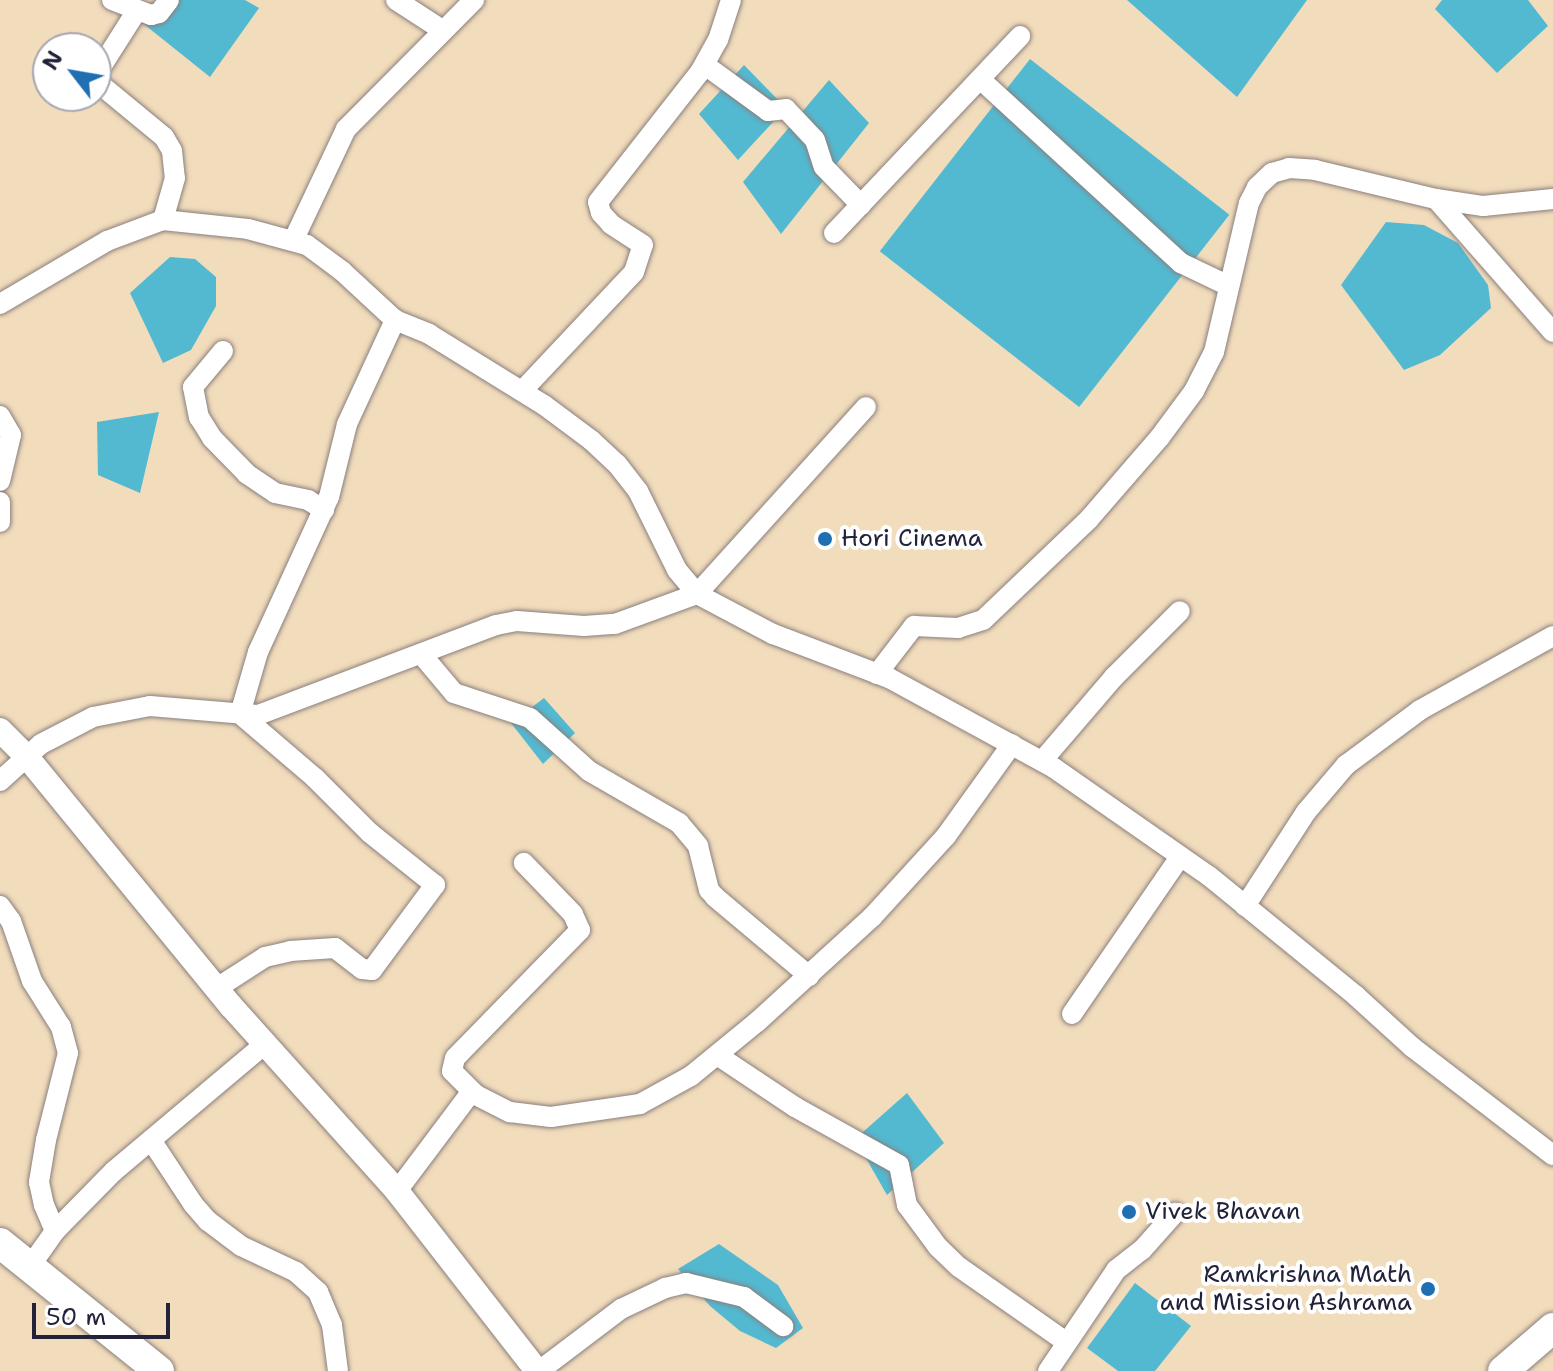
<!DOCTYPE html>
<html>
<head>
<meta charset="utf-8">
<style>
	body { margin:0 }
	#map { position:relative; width:1553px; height:1371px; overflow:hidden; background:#f1dcbc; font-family:"Shantell Sans",sans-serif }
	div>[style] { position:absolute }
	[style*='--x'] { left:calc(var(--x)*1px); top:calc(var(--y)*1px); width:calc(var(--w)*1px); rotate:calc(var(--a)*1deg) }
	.water>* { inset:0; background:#53b9d1; transform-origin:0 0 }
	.roads { filter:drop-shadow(0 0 2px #8a7f7c) drop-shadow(0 0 2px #8a7f7c) }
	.minor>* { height:20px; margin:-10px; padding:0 10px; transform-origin:10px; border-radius:10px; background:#fff }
	.tertiary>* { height:24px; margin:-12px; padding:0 12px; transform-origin:12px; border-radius:12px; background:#fff }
	.primary>* { height:30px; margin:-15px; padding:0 15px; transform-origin:15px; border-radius:15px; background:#fff }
	.dots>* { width:22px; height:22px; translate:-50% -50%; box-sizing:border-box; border:4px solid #fff; border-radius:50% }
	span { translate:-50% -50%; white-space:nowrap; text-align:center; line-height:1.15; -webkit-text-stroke:8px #fff; paint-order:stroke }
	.poi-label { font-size:24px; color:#22223b }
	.left { translate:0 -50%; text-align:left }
	.right { translate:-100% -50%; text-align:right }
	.north { position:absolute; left:32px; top:32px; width:80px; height:80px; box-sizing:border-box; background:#fff; border:2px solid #a7a7b1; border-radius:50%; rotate:301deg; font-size:22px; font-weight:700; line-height:32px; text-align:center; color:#22223b }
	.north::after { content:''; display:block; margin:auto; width:28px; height:36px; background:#1f6fb2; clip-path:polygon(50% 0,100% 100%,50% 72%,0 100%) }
	.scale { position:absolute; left:32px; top:1303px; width:138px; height:36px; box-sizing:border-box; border:4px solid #22223b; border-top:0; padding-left:10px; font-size:24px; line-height:28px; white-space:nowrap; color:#22223b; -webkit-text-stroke:6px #fff; paint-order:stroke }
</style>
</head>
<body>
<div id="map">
	<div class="water">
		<i style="clip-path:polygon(156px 0,245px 0,259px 8px,210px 77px,140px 21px)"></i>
		<i style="clip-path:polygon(1127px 0,1307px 0,1237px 97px)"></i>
		<i style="clip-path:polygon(1442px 0,1528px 0,1548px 26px,1497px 73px,1435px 9px)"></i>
		<i style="left:1030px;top:59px;width:253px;height:244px;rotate:38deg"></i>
		<i style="clip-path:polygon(744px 65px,786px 108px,738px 160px,699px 114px)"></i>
		<i style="clip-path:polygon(829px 80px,869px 123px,781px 234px,743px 182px)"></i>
		<i style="clip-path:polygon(1386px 222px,1424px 225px,1458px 243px,1488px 285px,1491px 308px,1440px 355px,1404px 370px,1341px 285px)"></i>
		<i style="clip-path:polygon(170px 257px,195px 259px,216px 277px,216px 306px,191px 350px,163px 363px,130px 293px)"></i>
		<i style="clip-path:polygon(159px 412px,140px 493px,98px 475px,97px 422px)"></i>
		<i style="clip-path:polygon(544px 698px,575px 733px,543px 764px,511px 723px)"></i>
		<i style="clip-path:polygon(907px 1093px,944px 1143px,887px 1195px,855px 1139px)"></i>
		<i style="clip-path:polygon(719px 1244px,778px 1285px,803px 1328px,776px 1348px,740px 1331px,710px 1306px,678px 1269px)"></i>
		<i style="clip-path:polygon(1135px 1283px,1191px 1326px,1155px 1371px,1118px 1371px,1087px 1348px)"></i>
	</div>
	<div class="roads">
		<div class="minor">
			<i style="--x:112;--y:0;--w:42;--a:21"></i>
			<i style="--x:151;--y:15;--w:8;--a:-14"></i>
			<i style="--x:159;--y:13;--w:16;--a:-52"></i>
			<i style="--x:396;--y:0;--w:55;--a:33.1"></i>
			<i style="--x:705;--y:65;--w:78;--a:36.1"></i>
			<i style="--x:768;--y:111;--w:18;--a:-6"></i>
			<i style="--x:786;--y:109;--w:42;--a:46.9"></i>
			<i style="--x:815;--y:140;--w:28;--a:72"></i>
			<i style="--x:824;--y:167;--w:53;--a:45.8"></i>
			<i style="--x:96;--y:75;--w:75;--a:-57.6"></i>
			<i style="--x:980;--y:79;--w:273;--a:42.5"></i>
			<i style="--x:1181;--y:263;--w:51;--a:25.6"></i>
			<i style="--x:96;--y:81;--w:88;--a:39.5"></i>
			<i style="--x:164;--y:137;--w:16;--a:60"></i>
			<i style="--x:172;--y:151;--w:27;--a:84"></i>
			<i style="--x:175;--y:178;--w:44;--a:105.9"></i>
			<i style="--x:1436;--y:199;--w:177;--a:48.7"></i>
			<i style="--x:834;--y:233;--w:271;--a:-46.6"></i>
			<i style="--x:294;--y:239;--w:122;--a:-64.7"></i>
			<i style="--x:346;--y:129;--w:182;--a:-45.2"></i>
			<i style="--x:0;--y:304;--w:124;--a:-30.5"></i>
			<i style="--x:107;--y:241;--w:60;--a:-20.6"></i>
			<i style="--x:163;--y:220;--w:85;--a:6"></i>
			<i style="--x:248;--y:229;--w:61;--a:15.2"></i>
			<i style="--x:307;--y:245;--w:44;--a:36.6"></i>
			<i style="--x:342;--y:271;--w:72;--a:42.8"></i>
			<i style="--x:395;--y:320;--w:37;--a:22"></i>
			<i style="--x:429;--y:334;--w:135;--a:31.7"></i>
			<i style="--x:544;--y:405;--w:59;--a:36.7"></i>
			<i style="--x:591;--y:440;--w:35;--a:43"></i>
			<i style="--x:617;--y:464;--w:34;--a:52"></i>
			<i style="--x:638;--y:491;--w:88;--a:63.7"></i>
			<i style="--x:677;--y:570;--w:31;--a:50"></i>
			<i style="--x:697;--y:594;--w:86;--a:27.8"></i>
			<i style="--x:773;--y:634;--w:124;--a:20.8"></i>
			<i style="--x:889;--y:678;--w:188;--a:28.6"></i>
			<i style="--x:1054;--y:768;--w:189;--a:34.9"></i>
			<i style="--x:1209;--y:876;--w:190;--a:39.2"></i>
			<i style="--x:1356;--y:996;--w:76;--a:42.3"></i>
			<i style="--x:1412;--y:1047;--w:178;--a:37.5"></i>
			<i style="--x:223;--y:351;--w:47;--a:129.8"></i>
			<i style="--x:193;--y:387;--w:31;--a:79"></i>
			<i style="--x:199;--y:417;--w:25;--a:58"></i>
			<i style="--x:212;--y:438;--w:50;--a:45.8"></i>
			<i style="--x:247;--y:474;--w:34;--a:34"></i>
			<i style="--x:275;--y:493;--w:34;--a:12"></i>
			<i style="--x:308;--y:500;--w:19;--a:32"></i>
			<i style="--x:522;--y:391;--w:163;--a:-46.7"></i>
			<i style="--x:634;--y:272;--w:28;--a:-72"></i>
			<i style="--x:643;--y:245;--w:38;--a:-147"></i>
			<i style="--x:611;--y:224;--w:15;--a:-132"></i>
			<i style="--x:601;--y:213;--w:11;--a:-105"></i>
			<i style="--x:598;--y:202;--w:165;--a:-51.9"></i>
			<i style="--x:700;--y:72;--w:37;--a:-61"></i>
			<i style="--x:718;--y:40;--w:42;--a:-72"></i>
			<i style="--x:0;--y:416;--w:22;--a:60"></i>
			<i style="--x:11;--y:435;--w:47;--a:103.4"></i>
			<i style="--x:0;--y:502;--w:20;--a:90"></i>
			<i style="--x:422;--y:655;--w:50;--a:49.9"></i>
			<i style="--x:454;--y:693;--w:80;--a:18.2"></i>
			<i style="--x:530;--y:718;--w:79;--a:41.9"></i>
			<i style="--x:589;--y:771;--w:104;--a:30"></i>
			<i style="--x:679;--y:823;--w:30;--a:50"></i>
			<i style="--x:698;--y:846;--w:45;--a:76"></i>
			<i style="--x:709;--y:890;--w:9;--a:49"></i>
			<i style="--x:715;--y:897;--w:123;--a:40"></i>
			<i style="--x:877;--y:674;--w:61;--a:-52.4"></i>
			<i style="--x:914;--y:626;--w:44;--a:2.6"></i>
			<i style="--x:958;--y:628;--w:26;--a:-18"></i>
			<i style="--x:983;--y:620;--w:146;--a:-43.6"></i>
			<i style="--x:1089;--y:519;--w:108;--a:-49.1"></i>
			<i style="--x:1160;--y:437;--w:57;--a:-53.5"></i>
			<i style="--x:1194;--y:391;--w:44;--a:-62.9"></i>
			<i style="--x:1214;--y:352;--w:153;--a:-76.8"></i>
			<i style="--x:1249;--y:203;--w:18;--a:-63"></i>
			<i style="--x:1257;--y:187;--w:21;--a:-43"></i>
			<i style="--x:1272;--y:173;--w:18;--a:-16"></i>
			<i style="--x:1289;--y:168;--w:26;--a:4"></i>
			<i style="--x:1315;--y:170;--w:124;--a:13.5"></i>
			<i style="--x:1436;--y:199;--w:48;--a:8.5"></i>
			<i style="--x:1483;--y:206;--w:70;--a:-5.7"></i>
			<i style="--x:1042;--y:761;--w:111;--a:-49.4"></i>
			<i style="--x:1114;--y:677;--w:93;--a:-45"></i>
			<i style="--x:0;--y:781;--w:55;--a:-42.1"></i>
			<i style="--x:41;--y:744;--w:59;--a:-27.4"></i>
			<i style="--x:93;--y:717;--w:58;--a:-10.9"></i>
			<i style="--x:150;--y:706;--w:108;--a:4.8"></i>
			<i style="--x:258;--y:715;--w:254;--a:-20.7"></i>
			<i style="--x:496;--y:625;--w:21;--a:-11"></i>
			<i style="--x:517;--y:621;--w:67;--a:4.3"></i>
			<i style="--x:584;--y:626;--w:31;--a:-4"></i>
			<i style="--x:615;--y:624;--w:87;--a:-20.1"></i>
			<i style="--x:697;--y:594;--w:252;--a:-47.9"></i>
			<i style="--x:0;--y:906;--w:19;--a:54"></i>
			<i style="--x:11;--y:921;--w:64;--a:70.7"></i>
			<i style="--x:32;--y:981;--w:54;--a:57.8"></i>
			<i style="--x:61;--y:1027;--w:27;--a:75"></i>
			<i style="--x:68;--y:1053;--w:90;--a:104.2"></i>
			<i style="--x:46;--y:1140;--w:43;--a:99.5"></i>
			<i style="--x:39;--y:1182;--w:24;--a:78"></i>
			<i style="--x:44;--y:1205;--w:28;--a:67"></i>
			<i style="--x:1245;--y:906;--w:112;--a:-57"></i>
			<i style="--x:1306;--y:812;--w:62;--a:-49.6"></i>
			<i style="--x:1346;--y:765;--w:92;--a:-36.6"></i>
			<i style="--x:1420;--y:710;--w:152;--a:-29.1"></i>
			<i style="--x:217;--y:988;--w:57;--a:-32.9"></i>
			<i style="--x:265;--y:957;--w:26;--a:-13"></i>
			<i style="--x:290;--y:951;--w:45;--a:-3.8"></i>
			<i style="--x:335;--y:948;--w:34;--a:38"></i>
			<i style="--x:362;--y:969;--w:10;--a:6"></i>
			<i style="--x:372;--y:970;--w:106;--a:-53.5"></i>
			<i style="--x:435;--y:885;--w:83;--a:-141.3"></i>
			<i style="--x:370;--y:833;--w:78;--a:-135"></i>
			<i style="--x:315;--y:778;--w:99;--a:-139.5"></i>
			<i style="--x:240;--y:714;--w:65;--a:-73.8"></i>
			<i style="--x:258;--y:652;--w:170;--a:-65.4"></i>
			<i style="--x:329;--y:497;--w:75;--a:-76.1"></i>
			<i style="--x:347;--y:424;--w:115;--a:-65.2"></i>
			<i style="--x:1072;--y:1014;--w:191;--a:-55.5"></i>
			<i style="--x:717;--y:1055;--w:94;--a:33.7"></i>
			<i style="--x:795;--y:1107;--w:119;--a:29.1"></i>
			<i style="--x:899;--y:1165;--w:41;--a:78.7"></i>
			<i style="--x:907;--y:1205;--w:52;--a:53.6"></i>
			<i style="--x:938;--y:1247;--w:29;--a:44"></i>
			<i style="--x:959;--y:1267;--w:131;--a:35"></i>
			<i style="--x:476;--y:1095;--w:34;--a:-135"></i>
			<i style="--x:452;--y:1071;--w:13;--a:-77"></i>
			<i style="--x:455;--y:1058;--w:179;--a:-45.7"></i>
			<i style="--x:580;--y:930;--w:17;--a:-114"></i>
			<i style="--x:573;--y:914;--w:71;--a:-133.9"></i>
			<i style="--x:151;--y:1140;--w:77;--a:56.7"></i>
			<i style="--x:193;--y:1204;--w:23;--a:49"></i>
			<i style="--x:208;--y:1221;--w:41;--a:37.1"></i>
			<i style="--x:241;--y:1246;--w:61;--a:25.3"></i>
			<i style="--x:296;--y:1272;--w:30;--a:42"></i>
			<i style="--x:318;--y:1292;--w:36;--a:67"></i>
			<i style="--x:332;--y:1325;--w:46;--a:82.6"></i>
			<i style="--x:397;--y:1191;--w:120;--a:-53.1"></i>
			<i style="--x:469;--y:1095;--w:7;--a:0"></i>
			<i style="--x:476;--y:1095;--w:38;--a:27"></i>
			<i style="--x:510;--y:1112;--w:41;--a:7"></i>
			<i style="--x:551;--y:1117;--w:90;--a:-8.3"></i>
			<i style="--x:640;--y:1104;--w:58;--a:-28.8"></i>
			<i style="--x:691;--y:1076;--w:85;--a:-39.3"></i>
			<i style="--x:757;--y:1022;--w:156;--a:-42.4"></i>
			<i style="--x:872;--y:917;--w:110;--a:-47.6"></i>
			<i style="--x:946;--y:836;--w:113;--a:-54.3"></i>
			<i style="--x:31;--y:1265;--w:42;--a:-54.8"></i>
			<i style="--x:55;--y:1231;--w:84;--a:-45.5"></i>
			<i style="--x:114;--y:1171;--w:197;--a:-40.1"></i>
			<i style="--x:539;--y:1371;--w:103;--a:-37.1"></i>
			<i style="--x:621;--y:1309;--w:49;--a:-25.5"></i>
			<i style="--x:665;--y:1288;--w:22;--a:-13"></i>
			<i style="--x:686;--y:1283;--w:60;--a:13.6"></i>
			<i style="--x:744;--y:1297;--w:49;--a:36.6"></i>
			<i style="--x:1048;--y:1371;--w:122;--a:-56"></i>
			<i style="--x:1116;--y:1270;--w:33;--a:-38"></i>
			<i style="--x:1142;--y:1250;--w:50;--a:-48.3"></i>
		</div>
		<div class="tertiary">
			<i style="--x:0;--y:730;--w:38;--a:45"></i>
			<i style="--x:27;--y:757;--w:322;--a:50.7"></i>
			<i style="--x:231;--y:1006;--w:249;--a:48.1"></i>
			<i style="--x:397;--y:1191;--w:228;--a:52.1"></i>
		</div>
		<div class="primary">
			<i style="--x:0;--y:1243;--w:204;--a:38.8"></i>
			<i style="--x:1503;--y:1371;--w:66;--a:-40.7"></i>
		</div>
	</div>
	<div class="dots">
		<i style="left:825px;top:539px;background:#1f6fb2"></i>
		<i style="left:1129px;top:1212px;background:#1f6fb2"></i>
		<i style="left:1428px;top:1289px;background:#1f6fb2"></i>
	</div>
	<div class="poi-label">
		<span class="left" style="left:841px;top:539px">Hori Cinema</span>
		<span class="left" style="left:1145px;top:1212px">Vivek Bhavan</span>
		<span class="right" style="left:1412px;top:1289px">Ramkrishna Math<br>and Mission Ashrama</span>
	</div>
	<div class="north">N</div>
	<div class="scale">50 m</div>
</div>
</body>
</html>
